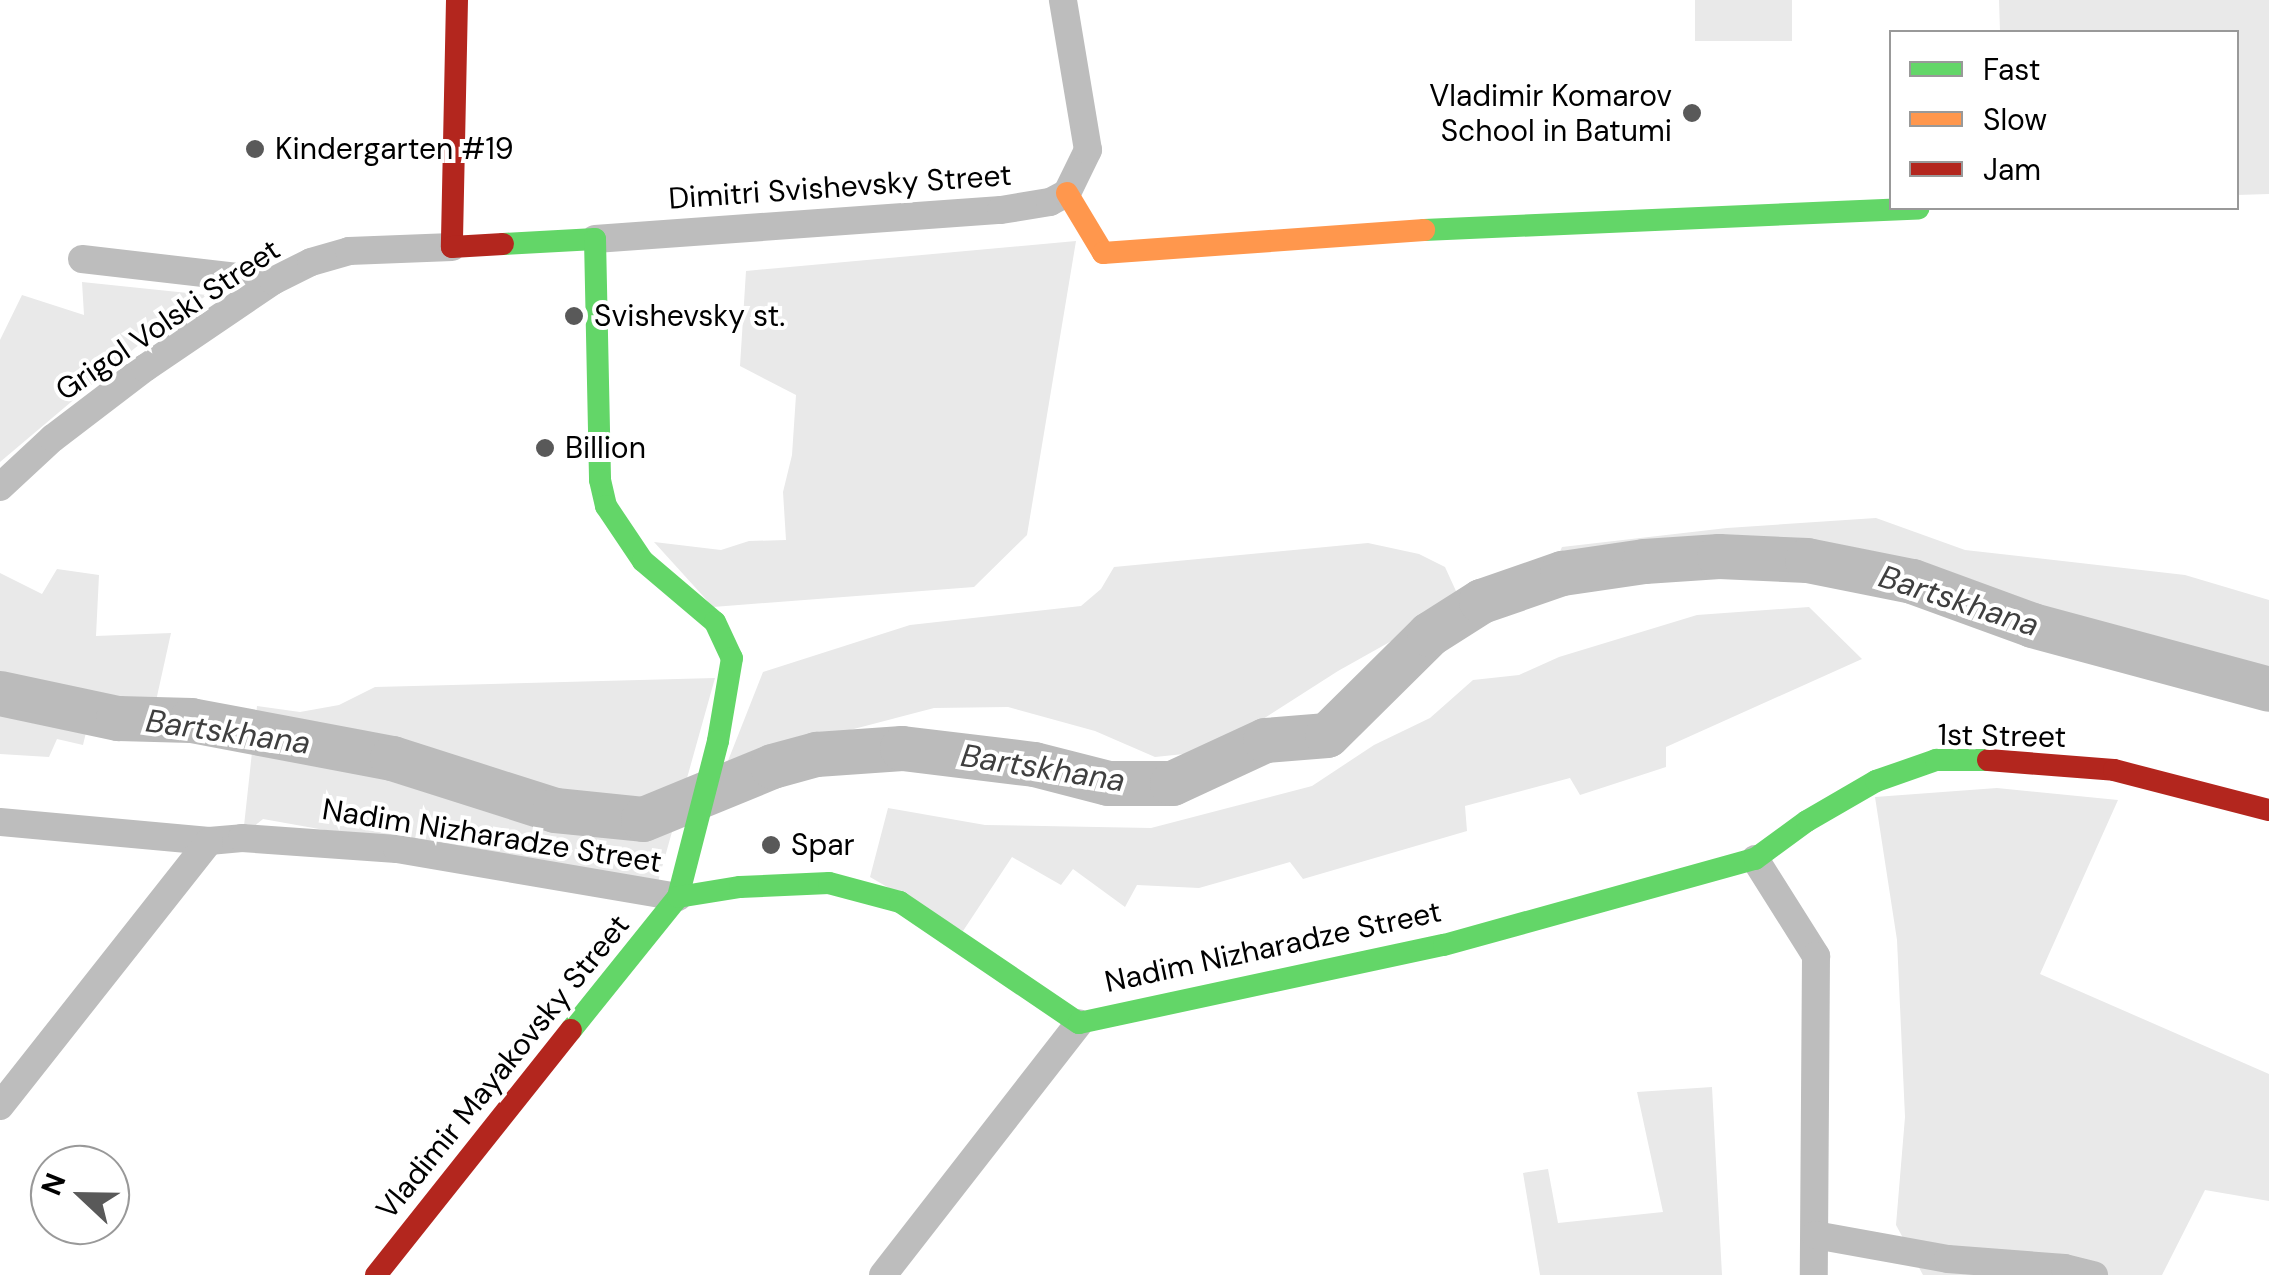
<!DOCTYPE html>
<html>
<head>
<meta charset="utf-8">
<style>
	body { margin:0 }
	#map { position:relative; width:2269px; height:1275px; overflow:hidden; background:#fff; font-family:"DM Sans",sans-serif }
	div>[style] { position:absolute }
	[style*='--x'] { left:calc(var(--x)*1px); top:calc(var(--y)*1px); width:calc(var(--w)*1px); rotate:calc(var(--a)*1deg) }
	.green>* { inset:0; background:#e9e9e9; transform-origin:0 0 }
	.river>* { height:45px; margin:-22.5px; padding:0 22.5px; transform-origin:22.5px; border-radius:22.5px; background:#bbb }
	.street>* { height:28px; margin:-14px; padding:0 14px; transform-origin:14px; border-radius:14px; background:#bdbdbd }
	.fast>* { height:22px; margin:-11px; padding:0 11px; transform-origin:11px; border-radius:11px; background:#63d668 }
	.slow>* { height:22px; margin:-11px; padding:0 11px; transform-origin:11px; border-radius:11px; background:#ff974d }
	.jam>* { height:22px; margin:-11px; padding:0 11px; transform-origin:11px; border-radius:11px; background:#b3261e }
	.dots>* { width:28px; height:28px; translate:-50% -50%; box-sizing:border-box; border:5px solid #fff; border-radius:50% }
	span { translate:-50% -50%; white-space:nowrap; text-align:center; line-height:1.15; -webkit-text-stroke:8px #fff; paint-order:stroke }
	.poi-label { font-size:30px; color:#000 }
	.right { translate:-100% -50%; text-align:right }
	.left { translate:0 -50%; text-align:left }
	.street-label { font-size:30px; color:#000 }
	.water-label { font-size:32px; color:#3f3f3f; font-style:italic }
	.legend { position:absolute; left:1889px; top:30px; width:350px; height:180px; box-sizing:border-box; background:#fff; border:2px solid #999; margin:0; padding:12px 18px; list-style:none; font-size:30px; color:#000 }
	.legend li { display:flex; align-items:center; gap:20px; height:50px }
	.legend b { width:50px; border:2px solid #999 }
	.north { position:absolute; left:30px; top:1145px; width:100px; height:100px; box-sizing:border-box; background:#fff; border:2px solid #999; border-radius:50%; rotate:292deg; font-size:28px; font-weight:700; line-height:40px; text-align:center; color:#000 }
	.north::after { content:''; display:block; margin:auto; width:35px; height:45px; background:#595959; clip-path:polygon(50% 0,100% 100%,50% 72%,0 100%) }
</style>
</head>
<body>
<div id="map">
	<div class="green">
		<i style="left:1695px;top:0;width:97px;height:41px"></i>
		<i style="clip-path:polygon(1999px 0,2269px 0,2269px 194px,2237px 195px,2236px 32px,2000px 32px)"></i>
		<i style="clip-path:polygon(1076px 241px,1027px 535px,974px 587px,713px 607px,654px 542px,721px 550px,749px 541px,786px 540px,783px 492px,792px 455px,796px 395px,740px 366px,746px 271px)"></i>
		<i style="clip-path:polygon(82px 282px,207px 295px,135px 348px,0 462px,0 340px,22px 295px,84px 315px)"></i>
		<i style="clip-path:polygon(1876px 518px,1965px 550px,2185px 575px,2269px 600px,2269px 671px,1809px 545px,1685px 552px,1553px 567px,1562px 547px,1727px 528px)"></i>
		<i style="clip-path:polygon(1368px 543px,1419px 554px,1445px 567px,1461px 602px,1338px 671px,1213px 751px,1155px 757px,1095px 731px,1008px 707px,934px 708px,850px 730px,722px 776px,763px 672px,910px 625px,1081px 606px,1101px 589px,1114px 567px)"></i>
		<i style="clip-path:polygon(57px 569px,99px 575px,96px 636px,171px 633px,152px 719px,91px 712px,83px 745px,57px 739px,49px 757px,0 754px,0 573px,42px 594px)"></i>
		<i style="clip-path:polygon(1809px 607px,1862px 659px,1666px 747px,1666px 767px,1580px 795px,1570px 778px,1465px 806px,1467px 831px,1303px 879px,1290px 862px,1199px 888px,1137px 885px,1125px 907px,1073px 869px,1061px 885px,1012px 857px,963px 931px,870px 877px,888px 808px,985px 825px,1151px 828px,1312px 786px,1374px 745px,1430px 718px,1473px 680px,1519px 675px,1559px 657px,1697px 615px)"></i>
		<i style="clip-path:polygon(715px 678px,656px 889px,263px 819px,243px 835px,257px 706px,300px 712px,339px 705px,375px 687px)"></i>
		<i style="clip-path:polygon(1997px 788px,2118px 800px,2040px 974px,2269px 1074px,2269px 1201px,2205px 1190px,2162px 1275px,1923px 1275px,1896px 1225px,1905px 1117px,1897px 940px,1875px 797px)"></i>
		<i style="clip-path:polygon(1712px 1087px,1722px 1275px,1540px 1275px,1523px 1173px,1548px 1169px,1558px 1223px,1663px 1212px,1637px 1092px)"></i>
	</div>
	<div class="river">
		<i style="--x:0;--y:693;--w:121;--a:12"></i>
		<i style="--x:118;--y:718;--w:73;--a:1.6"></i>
		<i style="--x:191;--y:720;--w:205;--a:10.7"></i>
		<i style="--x:392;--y:758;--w:171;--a:17.7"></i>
		<i style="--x:555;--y:810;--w:88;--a:5.8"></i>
		<i style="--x:643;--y:819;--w:139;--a:-22.3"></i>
		<i style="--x:772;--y:766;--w:46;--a:-15.3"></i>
		<i style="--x:816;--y:754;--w:86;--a:-4"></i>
		<i style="--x:902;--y:748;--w:133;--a:6.9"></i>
		<i style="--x:1034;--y:764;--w:76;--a:14.4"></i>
		<i style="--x:1108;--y:783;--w:64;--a:0"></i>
		<i style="--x:1172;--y:783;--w:102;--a:-24.8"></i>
		<i style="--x:1265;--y:740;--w:62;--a:-4.6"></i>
		<i style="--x:1327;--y:735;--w:144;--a:-44.7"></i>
		<i style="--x:1429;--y:634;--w:62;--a:-32.4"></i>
		<i style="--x:1481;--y:601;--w:86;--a:-19.1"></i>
		<i style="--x:1562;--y:573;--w:83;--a:-8.3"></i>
		<i style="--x:1644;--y:561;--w:75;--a:-3.8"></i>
		<i style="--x:1719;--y:556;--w:88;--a:2.6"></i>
		<i style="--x:1807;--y:560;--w:107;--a:11.3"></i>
		<i style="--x:1912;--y:581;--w:128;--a:20.1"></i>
		<i style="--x:2032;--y:625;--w:245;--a:15.1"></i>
	</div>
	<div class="street">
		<i style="--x:595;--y:239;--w:407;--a:-4.1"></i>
		<i style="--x:1001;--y:210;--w:50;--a:-9.3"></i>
		<i style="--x:1050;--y:202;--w:19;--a:-28"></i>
		<i style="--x:1067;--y:193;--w:48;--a:-64"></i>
		<i style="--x:1088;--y:150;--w:152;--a:-99.5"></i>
		<i style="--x:82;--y:259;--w:192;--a:6.6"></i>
		<i style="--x:0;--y:487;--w:72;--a:-42.8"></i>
		<i style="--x:53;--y:438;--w:116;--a:-37.3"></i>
		<i style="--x:145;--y:368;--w:155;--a:-34.2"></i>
		<i style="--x:273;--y:281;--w:42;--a:-26.6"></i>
		<i style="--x:311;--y:262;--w:40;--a:-16"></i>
		<i style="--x:349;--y:251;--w:103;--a:-2.2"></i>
		<i style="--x:0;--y:822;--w:210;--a:5.2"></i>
		<i style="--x:209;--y:841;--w:33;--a:-5"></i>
		<i style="--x:242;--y:838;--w:155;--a:4.1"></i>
		<i style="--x:397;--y:849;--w:285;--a:9.7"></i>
		<i style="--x:1755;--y:859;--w:115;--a:57.8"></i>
		<i style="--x:1816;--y:956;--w:319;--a:90.4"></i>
		<i style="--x:0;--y:1106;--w:337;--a:-51.7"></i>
		<i style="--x:1815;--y:1235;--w:135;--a:10.2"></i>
		<i style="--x:1948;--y:1259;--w:117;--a:4.4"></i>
		<i style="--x:2065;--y:1268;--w:30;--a:14"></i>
		<i style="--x:883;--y:1275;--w:319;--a:-52.1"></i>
	</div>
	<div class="fast">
		<i style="--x:1424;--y:230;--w:495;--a:-2.5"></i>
		<i style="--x:503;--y:244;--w:92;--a:-3.1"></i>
		<i style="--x:595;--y:239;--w:241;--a:88.8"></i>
		<i style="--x:600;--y:480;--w:27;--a:77"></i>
		<i style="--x:606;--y:506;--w:66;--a:56.1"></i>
		<i style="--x:643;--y:561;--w:94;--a:40.3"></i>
		<i style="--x:715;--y:622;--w:40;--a:65"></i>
		<i style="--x:732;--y:658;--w:84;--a:99.6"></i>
		<i style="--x:718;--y:741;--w:161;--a:104.4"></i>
		<i style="--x:678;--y:897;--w:171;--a:128.8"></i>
		<i style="--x:678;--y:897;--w:63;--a:-9.2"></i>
		<i style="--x:740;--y:887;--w:89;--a:-2.6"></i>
		<i style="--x:829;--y:883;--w:73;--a:15"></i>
		<i style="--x:900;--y:902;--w:216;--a:34.1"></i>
		<i style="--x:1079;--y:1023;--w:373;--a:-12.1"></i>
		<i style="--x:1444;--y:945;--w:323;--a:-15.5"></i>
		<i style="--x:1755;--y:859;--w:64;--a:-36.2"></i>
		<i style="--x:1807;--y:821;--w:80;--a:-30.1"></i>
		<i style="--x:1876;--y:781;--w:64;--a:-19.3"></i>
		<i style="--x:1936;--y:760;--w:52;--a:0"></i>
	</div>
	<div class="slow">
		<i style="--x:1067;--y:193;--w:70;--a:59"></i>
		<i style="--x:1103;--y:253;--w:322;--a:-4.1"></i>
	</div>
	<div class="jam">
		<i style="--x:457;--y:0;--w:247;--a:91.2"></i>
		<i style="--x:452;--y:247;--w:51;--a:-3.4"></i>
		<i style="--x:1988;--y:760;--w:126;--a:4.5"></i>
		<i style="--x:2114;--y:770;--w:160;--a:14.5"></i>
		<i style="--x:376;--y:1275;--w:313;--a:-51.5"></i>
	</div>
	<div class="dots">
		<i style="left:1692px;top:113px;background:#595959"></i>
		<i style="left:255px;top:149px;background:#595959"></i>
		<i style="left:574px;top:316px;background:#595959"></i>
		<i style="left:545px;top:448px;background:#595959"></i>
		<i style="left:771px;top:845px;background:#595959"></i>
	</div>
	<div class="poi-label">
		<span class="right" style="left:1672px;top:113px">Vladimir Komarov<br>School in Batumi</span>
		<span class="left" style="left:275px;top:149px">Kindergarten #19</span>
		<span class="left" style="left:594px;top:316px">Svishevsky st.</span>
		<span class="left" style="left:565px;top:448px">Billion</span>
		<span class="left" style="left:791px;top:845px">Spar</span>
	</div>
	<div class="street-label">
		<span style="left:840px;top:187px;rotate:-4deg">Dimitri Svishevsky Street</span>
		<span style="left:168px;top:320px;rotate:-34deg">Grigol Volski Street</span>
		<span style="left:2002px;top:736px;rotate:1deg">1st Street</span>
		<span style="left:492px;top:836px;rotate:9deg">Nadim Nizharadze Street</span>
		<span style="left:1273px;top:947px;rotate:-12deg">Nadim Nizharadze Street</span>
		<span style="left:503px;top:1067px;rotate:-51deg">Vladimir Mayakovsky Street</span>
	</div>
	<div class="water-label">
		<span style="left:1959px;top:601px;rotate:18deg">Bartskhana</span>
		<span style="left:228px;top:732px;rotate:8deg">Bartskhana</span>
		<span style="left:1043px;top:768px;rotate:9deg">Bartskhana</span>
	</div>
	<ul class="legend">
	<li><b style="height:12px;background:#63d668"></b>Fast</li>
	<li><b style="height:12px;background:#ff974d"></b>Slow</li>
	<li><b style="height:12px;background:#b3261e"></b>Jam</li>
	</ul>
	<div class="north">N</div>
</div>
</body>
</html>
